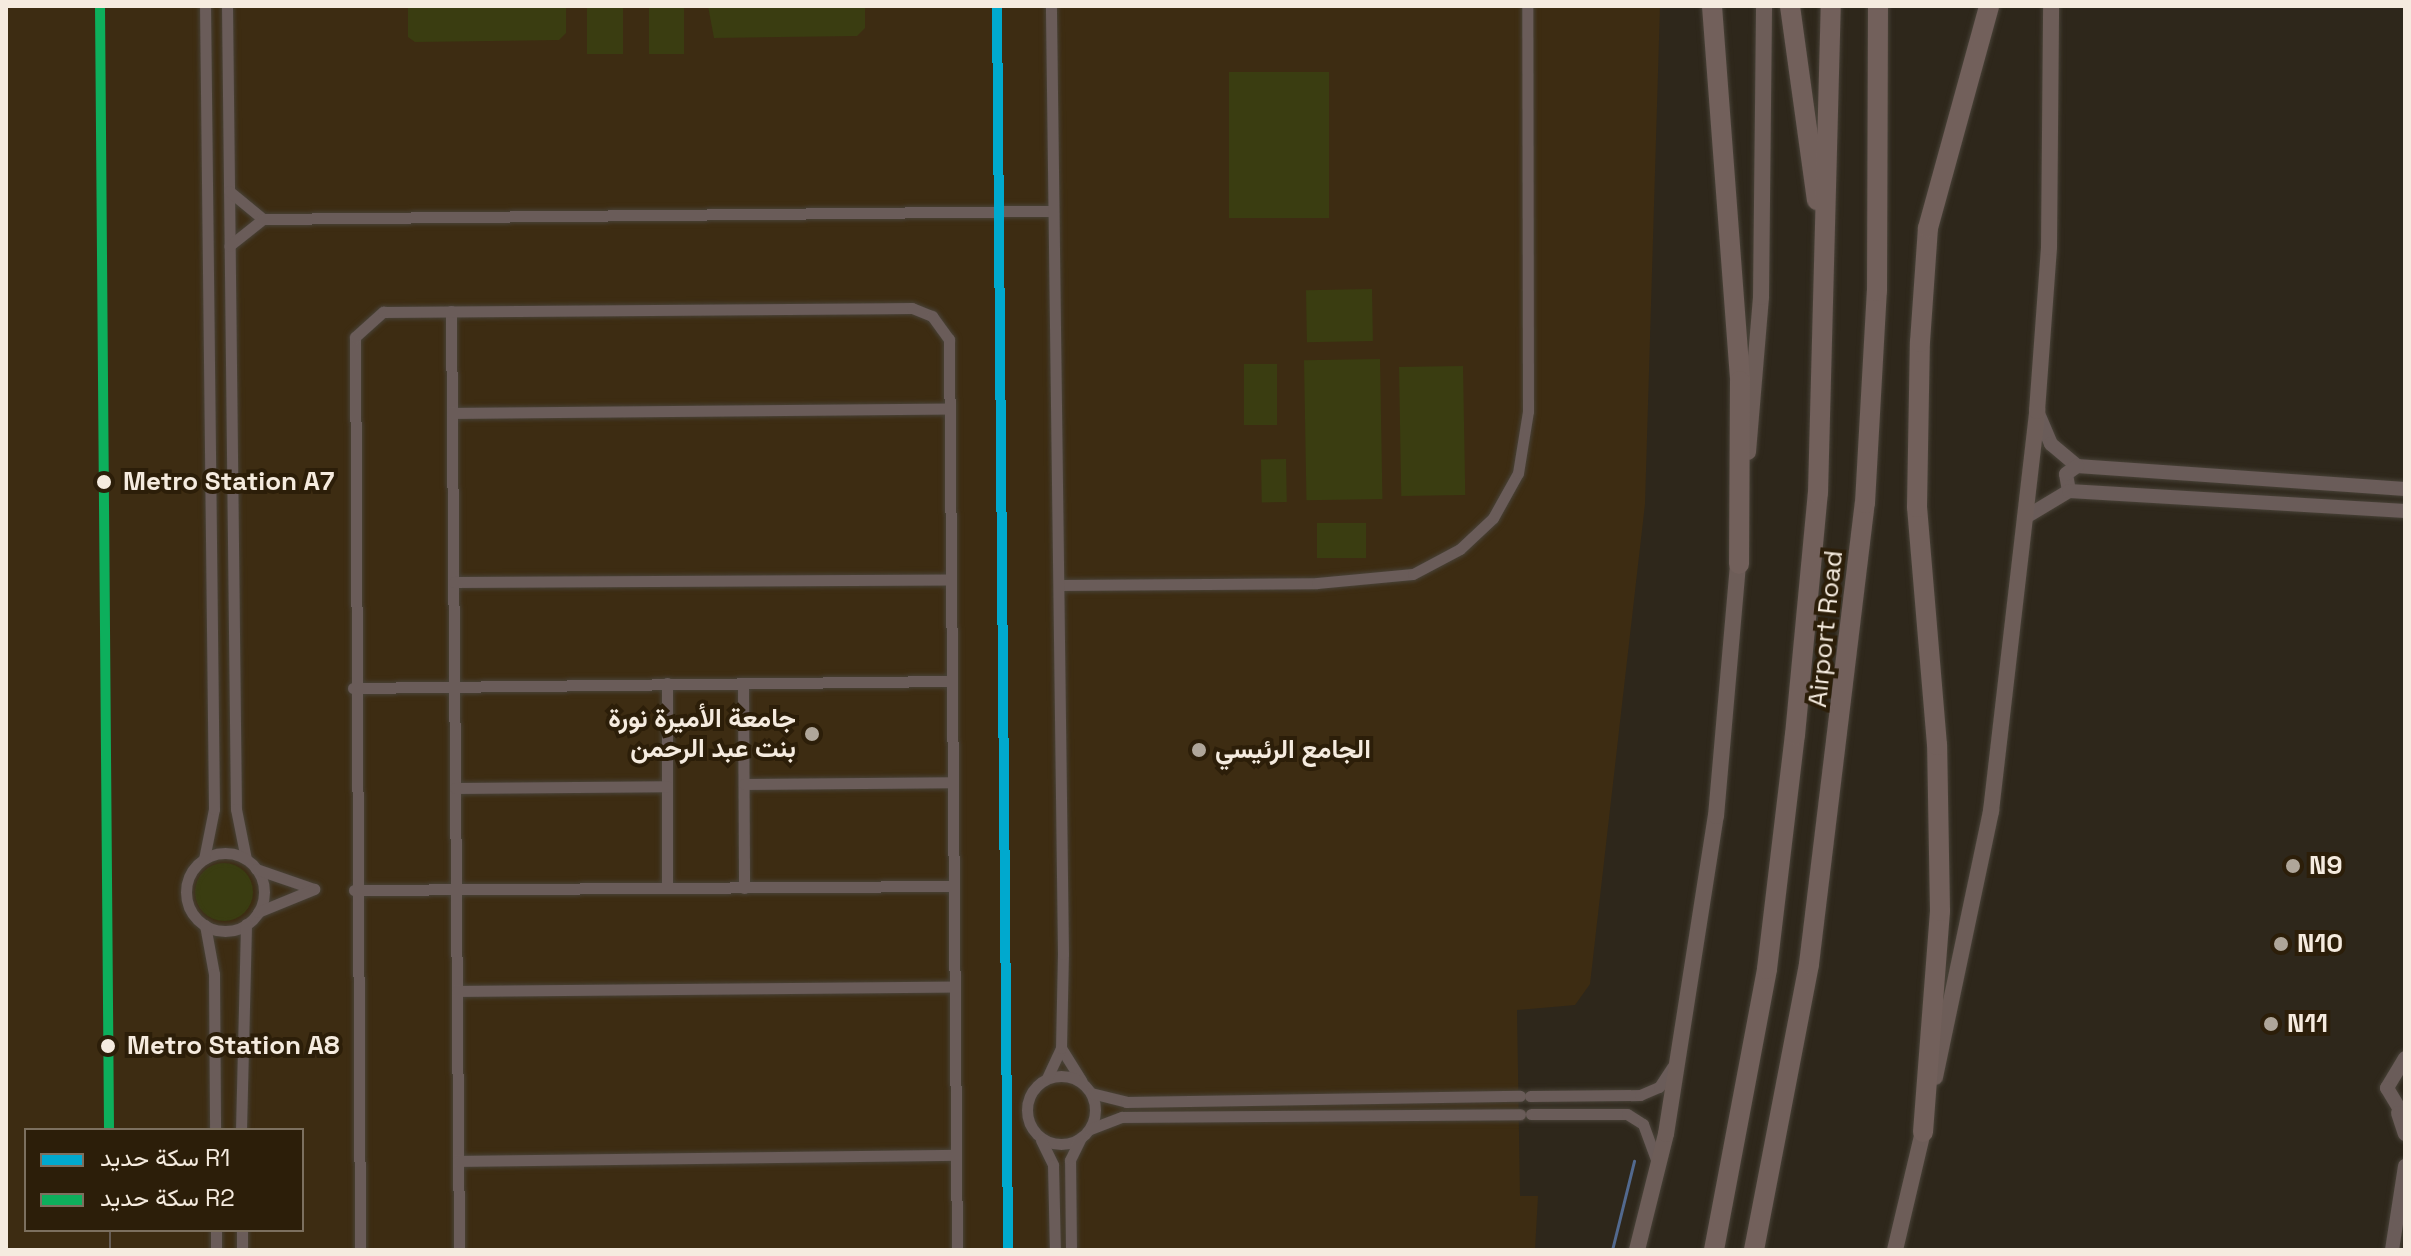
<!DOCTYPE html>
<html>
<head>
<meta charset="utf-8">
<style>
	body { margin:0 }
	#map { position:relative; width:2411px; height:1256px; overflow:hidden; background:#2e271b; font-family:"Space Grotesk",Vazirmatn,sans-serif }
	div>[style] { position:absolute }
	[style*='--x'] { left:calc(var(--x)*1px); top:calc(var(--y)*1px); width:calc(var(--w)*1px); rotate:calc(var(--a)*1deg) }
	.built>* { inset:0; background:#3d2c12 }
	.green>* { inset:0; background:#3a3d11; transform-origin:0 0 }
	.round { border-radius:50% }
	.stream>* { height:3px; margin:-1.5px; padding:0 1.5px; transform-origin:1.5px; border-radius:1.5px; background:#52698e }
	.roads { filter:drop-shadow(0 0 2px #484238) drop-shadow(0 0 2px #484238) }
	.minor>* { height:11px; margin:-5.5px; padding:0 5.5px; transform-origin:5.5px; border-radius:5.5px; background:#6a5c59 }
	.minor>.ring { margin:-5.5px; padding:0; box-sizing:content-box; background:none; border:11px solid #6a5c59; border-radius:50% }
	.tertiary>* { height:14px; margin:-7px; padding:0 7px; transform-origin:7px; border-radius:7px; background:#6a5c59 }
	.secondary>* { height:16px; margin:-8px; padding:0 8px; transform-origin:8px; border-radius:8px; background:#6d5d58 }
	.motorway>* { height:20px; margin:-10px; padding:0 10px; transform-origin:10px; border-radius:10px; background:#72605b }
	.tram>* { height:2px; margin:-1px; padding:0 1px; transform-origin:1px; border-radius:1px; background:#655c55 }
	.rail-1>* { height:10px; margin:-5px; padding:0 5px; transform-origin:5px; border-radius:5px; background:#00a9ce }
	.rail-2>* { height:10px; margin:-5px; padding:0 5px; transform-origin:5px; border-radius:5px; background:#0daf5c }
	.dots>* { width:22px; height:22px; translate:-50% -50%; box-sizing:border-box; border:4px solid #2c1e09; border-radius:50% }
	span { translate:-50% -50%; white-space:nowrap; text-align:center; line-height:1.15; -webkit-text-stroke:8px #2c1e09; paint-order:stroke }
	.stop-label { font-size:26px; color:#f5ebdf; font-weight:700 }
	.left { translate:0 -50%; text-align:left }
	.street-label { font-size:26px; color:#f5ebdf }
	.poi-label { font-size:26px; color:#f5ebdf; font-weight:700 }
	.right { translate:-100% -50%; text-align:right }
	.frame { position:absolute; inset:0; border:8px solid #f5ebdf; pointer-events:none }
	.legend { position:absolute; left:24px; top:1128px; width:280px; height:104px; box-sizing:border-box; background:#2c1e09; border:2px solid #7c705f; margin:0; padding:10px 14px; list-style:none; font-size:24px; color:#f5ebdf }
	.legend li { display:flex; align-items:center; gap:16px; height:40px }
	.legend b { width:40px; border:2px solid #7c705f }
</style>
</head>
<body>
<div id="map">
	<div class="built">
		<i style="clip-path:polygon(evenodd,6px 6px,1660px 6px,1645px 504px,1590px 984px,1575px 1005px,1517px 1010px,1520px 1196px,1538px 1196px,1535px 1250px,6px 1250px,6px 6px,26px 1130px,302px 1130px,302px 1230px,26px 1230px,26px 1130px)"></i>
	</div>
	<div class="green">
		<i style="clip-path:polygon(408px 6px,566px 6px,566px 33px,559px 40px,415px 42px,408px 37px)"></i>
		<i style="left:587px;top:6px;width:36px;height:48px"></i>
		<i style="left:649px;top:6px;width:35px;height:48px"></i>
		<i style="clip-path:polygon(708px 6px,865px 6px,865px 28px,857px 36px,714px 38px)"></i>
		<i style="left:1329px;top:72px;width:146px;height:100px;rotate:90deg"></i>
		<i style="left:1372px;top:289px;width:52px;height:66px;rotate:89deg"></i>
		<i style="left:1380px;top:359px;width:140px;height:76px;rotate:89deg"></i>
		<i style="left:1244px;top:364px;width:33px;height:61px"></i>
		<i style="left:1463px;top:366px;width:129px;height:64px;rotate:89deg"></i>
		<i style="left:1286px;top:459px;width:43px;height:25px;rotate:89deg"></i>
		<i style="left:1317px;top:523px;width:49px;height:35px"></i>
		<i class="round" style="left:195px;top:863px;width:58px;height:58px"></i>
	</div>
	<div class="stream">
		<i style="--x:1612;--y:1250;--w:92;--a:-76.1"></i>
	</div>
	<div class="roads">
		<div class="minor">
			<i style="--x:227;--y:6;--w:803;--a:89.36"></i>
			<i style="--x:236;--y:809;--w:51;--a:78.7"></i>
			<i style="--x:229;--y:191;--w:44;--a:39.5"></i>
			<i style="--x:263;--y:219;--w:43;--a:141.5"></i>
			<i style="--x:263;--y:219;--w:790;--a:-0.58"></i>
			<i style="--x:451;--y:311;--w:939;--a:89.51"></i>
			<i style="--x:452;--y:413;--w:497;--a:-0.5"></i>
			<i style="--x:454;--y:582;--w:497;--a:-0.3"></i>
			<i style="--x:1059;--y:585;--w:258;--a:-0.4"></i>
			<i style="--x:1317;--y:583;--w:96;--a:-5.4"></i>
			<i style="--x:1413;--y:574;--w:53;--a:-28"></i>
			<i style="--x:1460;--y:549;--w:45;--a:-43.2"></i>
			<i style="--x:1493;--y:518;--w:51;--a:-60.9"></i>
			<i style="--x:1518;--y:473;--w:63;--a:-80.8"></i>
			<i style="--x:1528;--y:411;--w:405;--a:-90.1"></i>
			<i style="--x:667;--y:683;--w:205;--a:90"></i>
			<i style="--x:743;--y:683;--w:205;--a:89.7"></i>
			<i style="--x:353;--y:688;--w:599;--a:-0.67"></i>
			<i style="--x:744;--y:784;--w:209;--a:-0.5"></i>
			<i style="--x:455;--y:788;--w:212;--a:-0.5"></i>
			<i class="ring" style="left:186px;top:853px;width:67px;height:67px"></i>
			<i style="--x:204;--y:859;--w:51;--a:-78.7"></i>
			<i style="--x:214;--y:809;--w:803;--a:-90.64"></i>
			<i style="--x:256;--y:869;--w:61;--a:19"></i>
			<i style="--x:354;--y:890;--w:600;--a:-0.38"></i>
			<i style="--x:258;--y:912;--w:61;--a:-22.3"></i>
			<i style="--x:205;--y:925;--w:50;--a:79.6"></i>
			<i style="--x:214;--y:974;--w:156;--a:89.6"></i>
			<i style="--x:457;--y:991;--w:498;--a:-0.5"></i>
			<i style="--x:1061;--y:1048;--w:39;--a:58"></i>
			<i class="ring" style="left:1027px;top:1076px;width:57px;height:57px"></i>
			<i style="--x:1047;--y:1078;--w:33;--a:-65"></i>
			<i style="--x:1061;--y:1048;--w:94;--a:-88.8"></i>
			<i style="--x:1063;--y:954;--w:948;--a:-90.73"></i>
			<i style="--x:1091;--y:1093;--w:36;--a:14"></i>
			<i style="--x:1126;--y:1102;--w:394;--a:-0.9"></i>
			<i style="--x:1530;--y:1096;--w:110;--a:-0.5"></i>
			<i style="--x:1640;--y:1095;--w:21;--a:-23"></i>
			<i style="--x:1659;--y:1087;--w:24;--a:-57"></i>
			<i style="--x:1531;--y:1114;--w:96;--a:0"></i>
			<i style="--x:1627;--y:1114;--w:19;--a:32"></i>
			<i style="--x:1643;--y:1124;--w:40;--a:69.8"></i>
			<i style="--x:1090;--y:1129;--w:34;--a:-21"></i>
			<i style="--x:1122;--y:1117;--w:398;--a:-0.4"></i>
			<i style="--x:241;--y:1130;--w:206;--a:-88.6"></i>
			<i style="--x:1041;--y:1140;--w:28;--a:64"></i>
			<i style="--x:1053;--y:1165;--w:85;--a:88.7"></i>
			<i style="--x:458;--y:1161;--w:498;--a:-0.7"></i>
			<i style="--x:216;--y:1230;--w:20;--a:90"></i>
			<i style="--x:242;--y:1230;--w:20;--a:90"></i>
			<i style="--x:360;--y:1250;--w:913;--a:-90.31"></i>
			<i style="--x:355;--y:337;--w:38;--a:-42"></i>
			<i style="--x:383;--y:312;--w:529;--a:-0.43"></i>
			<i style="--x:912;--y:308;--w:22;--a:22"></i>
			<i style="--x:932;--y:316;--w:29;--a:54"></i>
			<i style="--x:949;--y:339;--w:911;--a:89.5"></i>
			<i style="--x:1071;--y:1250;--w:90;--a:-90.6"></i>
			<i style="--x:1070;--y:1160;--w:25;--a:-64"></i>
		</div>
		<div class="tertiary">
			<i style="--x:2037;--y:411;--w:36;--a:67"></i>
			<i style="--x:2051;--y:444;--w:34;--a:40"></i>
			<i style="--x:2077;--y:466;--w:329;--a:4"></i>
			<i style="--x:2069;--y:491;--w:17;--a:-100"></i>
			<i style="--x:2066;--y:474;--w:14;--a:-36"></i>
			<i style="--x:2024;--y:518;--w:52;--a:-31"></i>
			<i style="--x:2069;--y:491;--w:337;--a:3.4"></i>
			<i style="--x:2405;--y:1058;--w:35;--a:121"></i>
			<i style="--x:2387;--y:1088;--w:35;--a:59"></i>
			<i style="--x:2398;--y:1113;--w:22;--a:72"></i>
			<i style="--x:2392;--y:1250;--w:85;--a:-81.2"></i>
		</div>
		<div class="secondary">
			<i style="--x:1748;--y:452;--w:156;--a:-85.2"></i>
			<i style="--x:1761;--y:297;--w:291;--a:-89.4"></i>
			<i style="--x:1935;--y:1077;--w:272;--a:-78.1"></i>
			<i style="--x:1991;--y:811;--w:403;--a:-83.4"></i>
			<i style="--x:2037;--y:411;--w:164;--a:-85.8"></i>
			<i style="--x:2049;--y:247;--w:241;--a:-89.5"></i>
			<i style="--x:1637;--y:1250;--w:120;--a:-76"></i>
			<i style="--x:1666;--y:1134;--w:322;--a:-81.1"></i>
			<i style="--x:1716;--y:816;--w:262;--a:-85"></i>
			<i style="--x:1895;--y:1250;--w:130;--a:-76.7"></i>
		</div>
		<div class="motorway">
			<i style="--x:1712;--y:6;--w:376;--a:85.7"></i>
			<i style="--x:1740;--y:381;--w:183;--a:90.3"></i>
			<i style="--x:1790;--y:6;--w:196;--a:82.1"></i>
			<i style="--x:1923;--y:1132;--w:222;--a:-85.6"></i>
			<i style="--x:1940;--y:911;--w:166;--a:-91"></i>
			<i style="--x:1937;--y:745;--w:239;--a:-94.8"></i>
			<i style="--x:1917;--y:507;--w:165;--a:-89"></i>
			<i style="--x:1920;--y:342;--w:114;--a:-86"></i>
			<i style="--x:1928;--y:228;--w:230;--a:-74.6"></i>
			<i style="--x:1714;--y:1250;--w:286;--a:-79.3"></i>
			<i style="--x:1767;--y:969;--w:236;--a:-83.2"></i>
			<i style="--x:1795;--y:735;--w:243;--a:-84.6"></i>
			<i style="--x:1818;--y:493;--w:487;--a:-88.5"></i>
			<i style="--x:1754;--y:1250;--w:291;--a:-79.1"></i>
			<i style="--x:1809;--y:964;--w:464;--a:-83.1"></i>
			<i style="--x:1865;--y:503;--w:212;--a:-86.8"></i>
			<i style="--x:1877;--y:291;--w:285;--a:-89.8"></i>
		</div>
	</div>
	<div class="tram">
		<i style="--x:100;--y:6;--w:1124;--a:89.54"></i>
		<i style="--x:110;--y:1230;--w:20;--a:90"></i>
	</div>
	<div class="rail-1">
		<i style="--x:997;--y:6;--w:1244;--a:89.49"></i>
	</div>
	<div class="rail-2">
		<i style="--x:100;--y:6;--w:1124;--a:89.54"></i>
	</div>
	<div class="dots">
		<i style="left:104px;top:482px;background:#f5ebdf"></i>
		<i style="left:812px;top:734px;background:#afa69a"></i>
		<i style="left:1199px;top:750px;background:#afa69a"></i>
		<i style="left:2293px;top:866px;background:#afa69a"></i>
		<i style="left:2281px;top:944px;background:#afa69a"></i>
		<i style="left:2271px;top:1024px;background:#afa69a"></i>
		<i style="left:108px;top:1046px;background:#f5ebdf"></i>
	</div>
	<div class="stop-label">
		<span class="left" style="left:123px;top:482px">Metro Station A7</span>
		<span class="left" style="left:127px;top:1046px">Metro Station A8</span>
	</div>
	<div class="street-label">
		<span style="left:1826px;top:629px;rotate:-84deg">Airport Road</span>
	</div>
	<div class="poi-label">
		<span class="right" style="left:796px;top:734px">جامعة الأميرة نورة<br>بنت عبد الرحمن</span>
		<span class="left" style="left:1215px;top:750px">الجامع الرئيسي</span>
		<span class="left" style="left:2309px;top:866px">N9</span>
		<span class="left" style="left:2297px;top:944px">N10</span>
		<span class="left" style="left:2287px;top:1024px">N11</span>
	</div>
	<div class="frame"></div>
	<ul class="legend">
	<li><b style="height:10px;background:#00a9ce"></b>سكة حديد R1</li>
	<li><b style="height:10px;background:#0daf5c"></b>سكة حديد R2</li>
	</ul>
</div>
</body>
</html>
